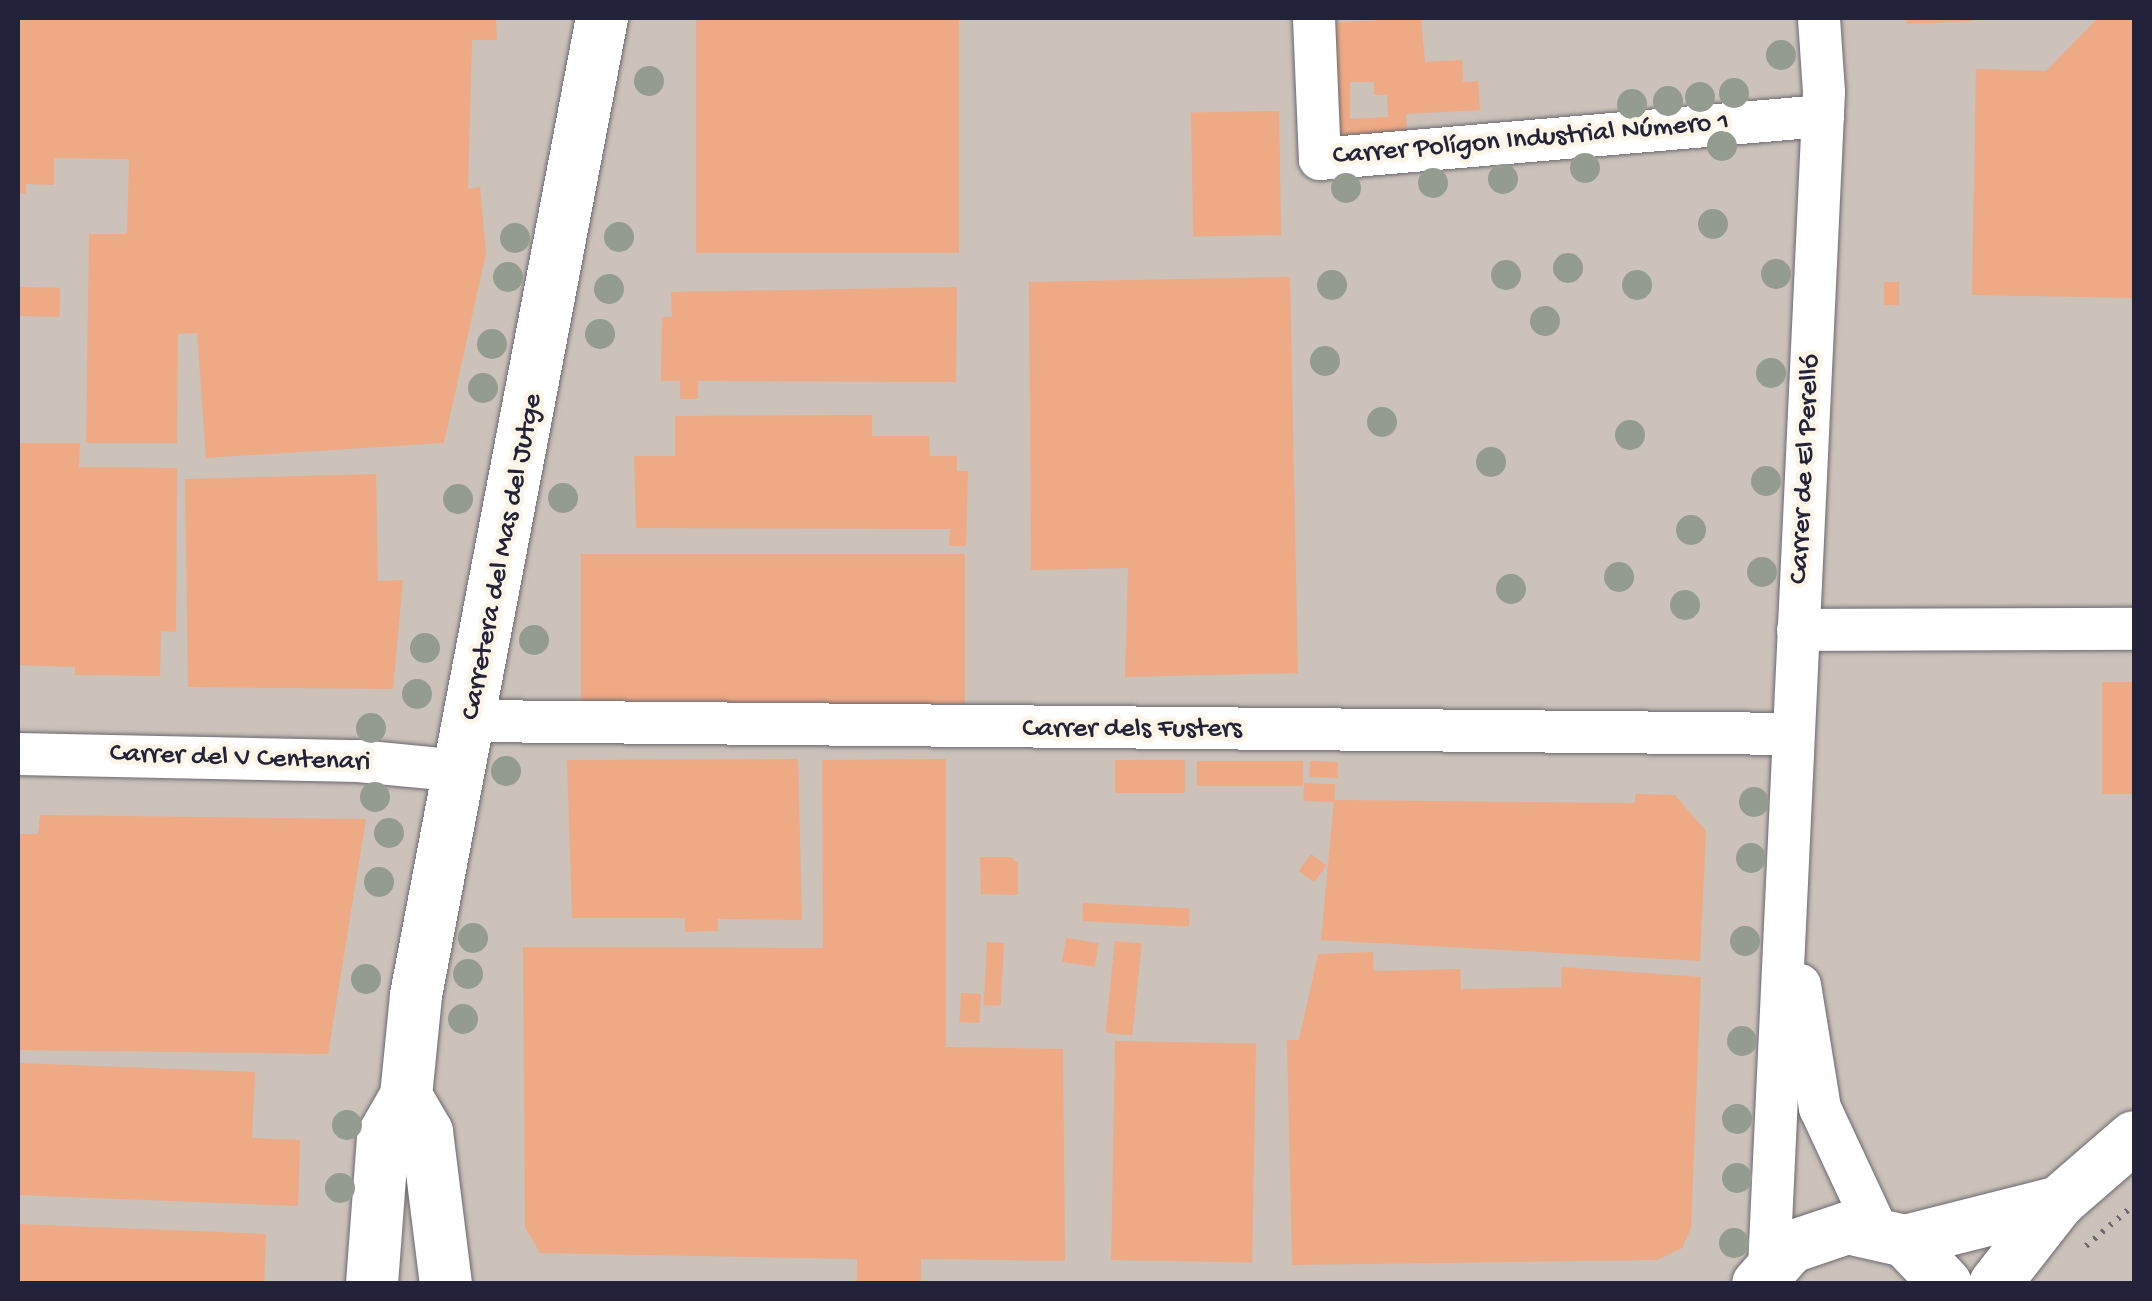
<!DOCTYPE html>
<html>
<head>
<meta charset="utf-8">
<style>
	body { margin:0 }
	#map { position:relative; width:2152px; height:1301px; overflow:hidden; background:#f6ebd3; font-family:"Gochi Hand",sans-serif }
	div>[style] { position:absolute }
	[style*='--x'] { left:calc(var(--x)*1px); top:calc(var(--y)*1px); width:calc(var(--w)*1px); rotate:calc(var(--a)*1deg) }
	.industrial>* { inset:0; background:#ccc2b9; transform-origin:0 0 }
	.building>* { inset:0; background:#eea985; transform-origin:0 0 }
	.path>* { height:6px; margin-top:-3px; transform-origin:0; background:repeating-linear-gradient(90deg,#6c6870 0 2.5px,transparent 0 10.5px) }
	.roads { filter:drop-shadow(0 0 2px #6c6870) drop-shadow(0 0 2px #6c6870) }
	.minor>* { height:42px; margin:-21px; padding:0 21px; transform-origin:21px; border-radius:21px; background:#fff }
	.tertiary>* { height:52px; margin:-26px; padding:0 26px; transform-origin:26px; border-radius:26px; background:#fff }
	.trees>* { width:30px; height:30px; margin:-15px; border-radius:50%; background:#939c8e }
	span { translate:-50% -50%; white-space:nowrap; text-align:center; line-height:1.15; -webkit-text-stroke:9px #fcf5e5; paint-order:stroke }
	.street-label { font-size:28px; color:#22223b }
	.frame { position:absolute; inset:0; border:20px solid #22223b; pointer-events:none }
</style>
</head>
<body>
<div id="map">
	<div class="industrial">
		<i style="left:18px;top:18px;width:2116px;height:1265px"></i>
	</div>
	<div class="building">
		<i style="clip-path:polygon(18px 18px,496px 18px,497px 40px,472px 40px,468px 189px,480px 187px,486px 253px,444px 443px,206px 458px,197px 333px,178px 334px,177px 443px,86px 443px,89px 234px,127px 234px,129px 159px,54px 158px,54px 185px,26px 184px,26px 194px,18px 193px)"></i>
		<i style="left:696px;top:18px;width:263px;height:235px"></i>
		<i style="clip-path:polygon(evenodd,1421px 18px,1425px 62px,1462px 60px,1463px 82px,1478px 81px,1480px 110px,1406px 114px,1407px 133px,1331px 137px,1325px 23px,1421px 18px,1350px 82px,1374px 82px,1374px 95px,1387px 95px,1388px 117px,1350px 119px,1350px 82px)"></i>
		<i style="clip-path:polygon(1907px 18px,1973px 18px,1973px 21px,1907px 24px)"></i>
		<i style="clip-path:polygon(2098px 18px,2134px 18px,2134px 298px,1972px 295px,1976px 69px,2046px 71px)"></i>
		<i style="left:1279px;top:111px;width:124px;height:88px;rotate:89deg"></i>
		<i style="clip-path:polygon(1290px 277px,1298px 673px,1125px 677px,1128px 568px,1031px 570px,1029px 282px)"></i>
		<i style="left:1884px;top:282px;width:15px;height:23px"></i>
		<i style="left:18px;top:287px;width:42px;height:29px;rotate:1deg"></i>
		<i style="clip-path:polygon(957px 287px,956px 382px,698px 381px,698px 399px,680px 399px,680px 381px,661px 381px,662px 317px,672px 317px,671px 292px)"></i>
		<i style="clip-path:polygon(872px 415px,872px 436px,929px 436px,930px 456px,957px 456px,957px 471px,968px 471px,966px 546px,949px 546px,950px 529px,636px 528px,634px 456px,675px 456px,675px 416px)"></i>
		<i style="clip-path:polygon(18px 443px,80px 443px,79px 467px,177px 468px,176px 632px,161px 631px,160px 676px,75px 675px,75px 667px,18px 665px)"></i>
		<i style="clip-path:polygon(376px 474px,378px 581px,403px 580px,393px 689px,188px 687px,185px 479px)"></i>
		<i style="left:581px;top:554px;width:384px;height:150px"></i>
		<i style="left:2102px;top:682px;width:32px;height:112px"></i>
		<i style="clip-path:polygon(798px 759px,802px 920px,718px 919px,718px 931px,685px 932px,685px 918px,572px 918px,567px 760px)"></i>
		<i style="clip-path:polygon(946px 759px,946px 1047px,1063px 1049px,1065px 1261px,921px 1259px,921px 1284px,857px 1284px,857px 1259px,540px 1253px,525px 1227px,523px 947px,823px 948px,822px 760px)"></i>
		<i style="left:1115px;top:760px;width:70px;height:33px"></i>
		<i style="left:1303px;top:761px;width:25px;height:106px;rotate:90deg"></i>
		<i style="left:1310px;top:761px;width:28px;height:16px;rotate:2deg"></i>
		<i style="left:1304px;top:783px;width:31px;height:18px;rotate:2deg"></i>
		<i style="clip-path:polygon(1635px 794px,1675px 795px,1706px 831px,1700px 961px,1321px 940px,1334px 800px,1635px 803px)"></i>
		<i style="clip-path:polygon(40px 815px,366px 819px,328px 1054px,18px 1050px,18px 834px,38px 834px)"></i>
		<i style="left:1311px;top:854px;width:19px;height:21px;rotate:36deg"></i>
		<i style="clip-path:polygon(980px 857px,1011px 857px,1018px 863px,1018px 895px,981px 894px)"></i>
		<i style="left:1083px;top:903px;width:107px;height:18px;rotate:3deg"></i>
		<i style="left:1066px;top:938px;width:33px;height:24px;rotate:9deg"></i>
		<i style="left:1115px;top:941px;width:27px;height:92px;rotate:6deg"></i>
		<i style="left:987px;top:942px;width:17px;height:63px;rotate:3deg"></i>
		<i style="clip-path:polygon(1373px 952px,1374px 971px,1460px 969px,1461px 989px,1561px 987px,1562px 967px,1701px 977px,1691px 1228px,1682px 1248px,1657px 1260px,1292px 1265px,1287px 1040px,1299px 1040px,1318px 954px)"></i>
		<i style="left:961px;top:993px;width:20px;height:29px;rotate:3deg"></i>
		<i style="left:1115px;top:1041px;width:141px;height:219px;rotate:1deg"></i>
		<i style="clip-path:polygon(18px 1063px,255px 1072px,252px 1138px,300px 1140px,298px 1206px,18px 1195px)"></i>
		<i style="clip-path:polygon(18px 1224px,266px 1234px,264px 1284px,18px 1284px)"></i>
	</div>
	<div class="path">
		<i style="--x:2086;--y:1246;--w:63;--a:-40.5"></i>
	</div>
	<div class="roads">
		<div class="minor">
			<i style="--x:1314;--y:18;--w:141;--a:87.6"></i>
			<i style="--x:1320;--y:159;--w:505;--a:-4.89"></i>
			<i style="--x:1798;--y:630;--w:336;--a:-0.2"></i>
			<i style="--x:470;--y:721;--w:1323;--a:0.56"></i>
			<i style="--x:18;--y:754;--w:340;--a:1.2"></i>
			<i style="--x:358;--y:761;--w:103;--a:5.5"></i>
			<i style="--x:1800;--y:985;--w:125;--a:80.8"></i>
			<i style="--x:1820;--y:1108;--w:135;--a:65"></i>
			<i style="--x:1769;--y:1267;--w:1176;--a:-87.32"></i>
			<i style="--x:1824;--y:92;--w:74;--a:-93.9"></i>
		</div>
		<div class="tertiary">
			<i style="--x:406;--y:1096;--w:42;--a:59.7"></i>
			<i style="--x:427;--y:1132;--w:153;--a:82.9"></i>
			<i style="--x:1905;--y:1241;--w:159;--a:-14.2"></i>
			<i style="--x:372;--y:1284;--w:148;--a:-85.7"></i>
			<i style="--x:383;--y:1136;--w:46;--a:-60.1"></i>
			<i style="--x:406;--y:1096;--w:101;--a:-84.3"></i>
			<i style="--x:416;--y:995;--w:995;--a:-79.22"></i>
			<i style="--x:1758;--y:1284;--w:50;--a:-48.3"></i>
			<i style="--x:1791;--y:1247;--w:59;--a:-18.7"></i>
			<i style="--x:1847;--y:1228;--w:59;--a:12.6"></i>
			<i style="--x:1905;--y:1241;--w:59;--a:46.4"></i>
			<i style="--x:1995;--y:1284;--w:104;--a:-52"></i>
			<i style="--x:2059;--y:1202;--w:99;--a:-40.9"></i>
		</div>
	</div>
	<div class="trees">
		<i style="left:1781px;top:55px"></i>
		<i style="left:649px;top:81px"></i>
		<i style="left:1734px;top:93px"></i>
		<i style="left:1700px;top:97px"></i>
		<i style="left:1668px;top:101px"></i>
		<i style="left:1632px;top:104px"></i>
		<i style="left:1722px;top:146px"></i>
		<i style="left:1585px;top:168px"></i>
		<i style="left:1503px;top:179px"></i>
		<i style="left:1433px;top:183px"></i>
		<i style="left:1346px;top:188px"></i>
		<i style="left:1713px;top:224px"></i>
		<i style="left:619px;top:237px"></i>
		<i style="left:515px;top:238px"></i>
		<i style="left:1568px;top:268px"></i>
		<i style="left:1776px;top:274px"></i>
		<i style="left:1506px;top:275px"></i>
		<i style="left:508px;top:277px"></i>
		<i style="left:1332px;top:285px"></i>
		<i style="left:1637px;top:285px"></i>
		<i style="left:609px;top:289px"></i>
		<i style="left:1545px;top:321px"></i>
		<i style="left:600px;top:334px"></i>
		<i style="left:492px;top:344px"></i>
		<i style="left:1325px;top:361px"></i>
		<i style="left:1771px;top:373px"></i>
		<i style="left:483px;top:388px"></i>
		<i style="left:1382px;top:422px"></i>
		<i style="left:1630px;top:435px"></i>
		<i style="left:1491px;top:462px"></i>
		<i style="left:1766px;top:481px"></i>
		<i style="left:563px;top:498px"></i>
		<i style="left:458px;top:499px"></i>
		<i style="left:1691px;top:530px"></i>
		<i style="left:1762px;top:572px"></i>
		<i style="left:1619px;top:577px"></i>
		<i style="left:1511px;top:589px"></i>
		<i style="left:1685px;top:605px"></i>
		<i style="left:534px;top:640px"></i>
		<i style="left:425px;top:648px"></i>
		<i style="left:417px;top:694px"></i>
		<i style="left:371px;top:728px"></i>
		<i style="left:506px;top:771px"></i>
		<i style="left:375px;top:797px"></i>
		<i style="left:1754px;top:802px"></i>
		<i style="left:389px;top:833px"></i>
		<i style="left:1751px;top:858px"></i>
		<i style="left:379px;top:882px"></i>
		<i style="left:473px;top:938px"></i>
		<i style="left:1745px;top:941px"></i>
		<i style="left:468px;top:974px"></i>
		<i style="left:366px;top:979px"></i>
		<i style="left:463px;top:1019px"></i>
		<i style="left:1742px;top:1041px"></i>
		<i style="left:1737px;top:1119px"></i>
		<i style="left:347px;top:1125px"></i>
		<i style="left:1737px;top:1178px"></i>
		<i style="left:340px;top:1188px"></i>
		<i style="left:1734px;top:1243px"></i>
	</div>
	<div class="street-label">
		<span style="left:1531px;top:140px;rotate:-5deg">Carrer Polígon Industrial Número 1</span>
		<span style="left:1806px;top:469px;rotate:-87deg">Carrer de El Perelló</span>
		<span style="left:503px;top:557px;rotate:-79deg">Carretera del Mas del Jutge</span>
		<span style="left:1132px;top:730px">Carrer dels Fusters</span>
		<span style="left:240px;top:759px;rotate:2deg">Carrer del V Centenari</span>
	</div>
	<div class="frame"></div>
</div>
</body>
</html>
